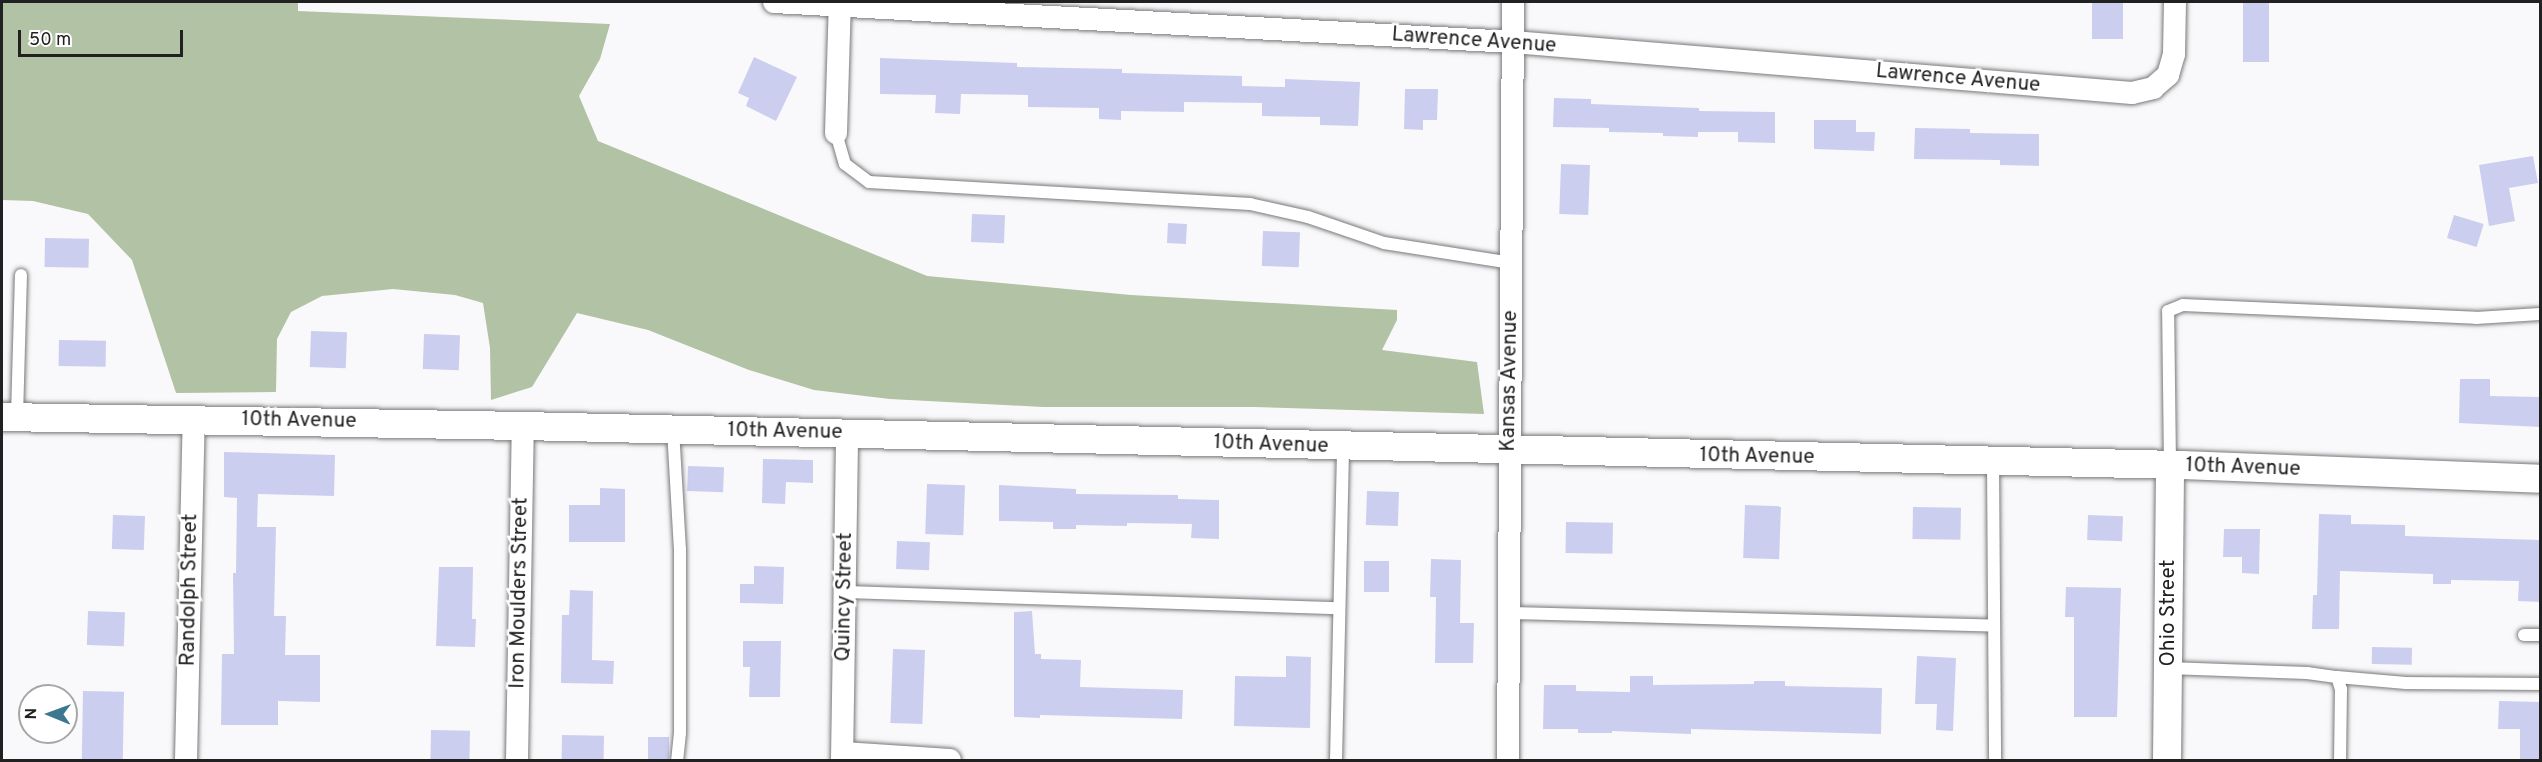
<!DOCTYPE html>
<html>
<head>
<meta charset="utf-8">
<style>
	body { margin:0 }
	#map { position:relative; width:2542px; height:762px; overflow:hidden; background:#f9f9fb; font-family:Overpass,sans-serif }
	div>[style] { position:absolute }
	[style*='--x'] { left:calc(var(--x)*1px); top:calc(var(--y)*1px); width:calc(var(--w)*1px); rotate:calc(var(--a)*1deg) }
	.forest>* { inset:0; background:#b2c2a4 }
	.building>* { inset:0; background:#ccceef; transform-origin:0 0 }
	.roads { filter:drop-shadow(0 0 2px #79797b) drop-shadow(0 0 2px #79797b) }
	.service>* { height:12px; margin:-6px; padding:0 6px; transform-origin:6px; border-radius:6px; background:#fff }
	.minor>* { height:22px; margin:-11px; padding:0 11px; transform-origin:11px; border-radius:11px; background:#fff }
	.tertiary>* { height:28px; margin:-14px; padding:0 14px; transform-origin:14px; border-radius:14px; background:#fff }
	span { translate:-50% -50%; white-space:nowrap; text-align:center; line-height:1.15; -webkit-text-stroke:5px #fff; paint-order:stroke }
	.street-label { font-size:21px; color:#212122 }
	.frame { position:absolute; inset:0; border:3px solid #212122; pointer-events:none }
	.north { position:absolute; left:18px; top:684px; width:60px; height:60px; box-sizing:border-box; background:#fff; border:2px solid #a6a6a7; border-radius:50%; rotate:271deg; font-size:16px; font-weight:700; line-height:24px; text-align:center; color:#212122 }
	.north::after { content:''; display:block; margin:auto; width:21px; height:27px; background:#3c778f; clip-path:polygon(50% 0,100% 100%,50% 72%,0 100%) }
	.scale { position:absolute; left:18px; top:30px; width:165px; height:27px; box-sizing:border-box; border:3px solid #212122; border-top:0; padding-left:8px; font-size:18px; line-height:21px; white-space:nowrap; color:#212122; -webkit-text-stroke:4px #fff; paint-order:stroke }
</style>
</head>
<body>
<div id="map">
	<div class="forest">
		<i style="clip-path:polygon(2px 2px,298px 2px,298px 11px,610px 24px,600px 59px,579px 96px,598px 141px,927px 276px,1131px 295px,1397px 310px,1397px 320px,1382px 350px,1477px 362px,1484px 414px,1254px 407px,1043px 407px,890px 399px,814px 390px,749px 370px,648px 330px,577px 313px,532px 387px,491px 400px,490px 348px,483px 303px,455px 295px,393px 289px,322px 296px,291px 312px,277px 339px,276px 392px,176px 393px,132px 260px,88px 214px,33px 201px,2px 200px)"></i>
	</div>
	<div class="building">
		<i style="left:2092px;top:2px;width:31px;height:37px"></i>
		<i style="left:2243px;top:2px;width:26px;height:60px"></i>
		<i style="clip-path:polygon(754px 57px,797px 77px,776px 121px,746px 106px,749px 98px,738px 93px)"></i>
		<i style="clip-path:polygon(880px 58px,1017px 63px,1017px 67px,1122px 69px,1122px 73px,1242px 76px,1242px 86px,1285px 87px,1285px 79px,1360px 82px,1358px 126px,1320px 125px,1320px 117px,1262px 116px,1262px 103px,1184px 102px,1184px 112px,1121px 111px,1121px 120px,1099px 119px,1099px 108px,1028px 107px,1028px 95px,961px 94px,960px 114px,935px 113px,936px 95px,880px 94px)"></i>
		<i style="clip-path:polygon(1405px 89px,1438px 89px,1437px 120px,1423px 120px,1423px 130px,1404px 129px)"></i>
		<i style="clip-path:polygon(1554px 98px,1591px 99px,1591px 104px,1699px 108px,1699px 111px,1775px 112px,1775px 143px,1738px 142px,1738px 132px,1698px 132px,1698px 137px,1663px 136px,1663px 133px,1609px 132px,1609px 128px,1553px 127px)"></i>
		<i style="clip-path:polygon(1814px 120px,1856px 120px,1856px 132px,1875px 132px,1874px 151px,1814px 149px)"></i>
		<i style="clip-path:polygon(1915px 128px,1970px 129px,1970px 133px,2039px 134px,2039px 166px,2000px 165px,2000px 160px,1914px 159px)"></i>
		<i style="clip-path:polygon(2533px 156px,2538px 183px,2509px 188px,2515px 221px,2489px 226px,2479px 165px)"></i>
		<i style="left:1561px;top:164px;width:29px;height:50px;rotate:2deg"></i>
		<i style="left:972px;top:214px;width:33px;height:28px;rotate:2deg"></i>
		<i style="left:2454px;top:215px;width:31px;height:24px;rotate:17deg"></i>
		<i style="left:1168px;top:223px;width:19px;height:20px;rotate:3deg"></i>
		<i style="left:1263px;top:231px;width:37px;height:35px;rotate:2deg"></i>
		<i style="left:45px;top:238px;width:44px;height:29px;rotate:1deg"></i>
		<i style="left:311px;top:331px;width:36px;height:36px;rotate:2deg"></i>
		<i style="left:424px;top:334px;width:36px;height:35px;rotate:2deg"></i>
		<i style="left:59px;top:340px;width:47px;height:26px;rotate:1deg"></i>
		<i style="clip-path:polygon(2460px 379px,2490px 379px,2490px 396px,2541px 397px,2541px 427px,2459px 423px)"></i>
		<i style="clip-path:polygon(224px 452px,335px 455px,334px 496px,258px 494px,257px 527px,276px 527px,274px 616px,286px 616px,285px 655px,320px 655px,320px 702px,278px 701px,278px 725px,221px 725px,222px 654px,234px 654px,233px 573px,236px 573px,237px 498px,224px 497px)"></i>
		<i style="clip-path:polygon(763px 459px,813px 460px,813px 483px,786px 482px,785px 504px,762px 503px)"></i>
		<i style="left:688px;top:466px;width:36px;height:25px;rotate:2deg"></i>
		<i style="left:927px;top:484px;width:38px;height:50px;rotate:2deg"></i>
		<i style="clip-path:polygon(999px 485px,1076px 489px,1076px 494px,1178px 495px,1178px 499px,1219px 500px,1219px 539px,1191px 538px,1192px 524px,1127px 523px,1127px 526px,1076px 525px,1076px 529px,1053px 529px,1053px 522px,999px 521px)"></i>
		<i style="clip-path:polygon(600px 488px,625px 489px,625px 542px,569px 542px,569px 505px,600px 505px)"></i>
		<i style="left:1367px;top:491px;width:32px;height:34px;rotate:2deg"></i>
		<i style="left:1745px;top:505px;width:36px;height:53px;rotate:2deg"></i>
		<i style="left:1913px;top:507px;width:48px;height:32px;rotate:1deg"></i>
		<i style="clip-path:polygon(2319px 514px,2351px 515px,2351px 524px,2405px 525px,2405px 536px,2541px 540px,2541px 602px,2518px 601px,2519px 581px,2451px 580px,2451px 584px,2433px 584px,2433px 574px,2340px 571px,2339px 629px,2312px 629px,2313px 595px,2317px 595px)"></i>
		<i style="left:113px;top:515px;width:32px;height:34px;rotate:2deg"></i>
		<i style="left:2088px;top:515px;width:35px;height:25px;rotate:2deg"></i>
		<i style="left:1566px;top:522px;width:47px;height:31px;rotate:1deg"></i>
		<i style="clip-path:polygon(2224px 529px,2260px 529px,2259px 574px,2242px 573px,2242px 557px,2223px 557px)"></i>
		<i style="left:897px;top:541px;width:33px;height:28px;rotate:2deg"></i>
		<i style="clip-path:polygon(1431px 559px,1461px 560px,1460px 623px,1474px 623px,1473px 663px,1435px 663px,1436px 597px,1430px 597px)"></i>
		<i style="left:1364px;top:561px;width:25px;height:31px"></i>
		<i style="clip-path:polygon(754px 566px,784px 567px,783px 604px,740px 603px,740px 584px,754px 584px)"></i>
		<i style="clip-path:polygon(439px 567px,473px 567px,472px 619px,476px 619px,475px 647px,436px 646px)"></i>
		<i style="clip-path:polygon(2066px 587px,2121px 588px,2117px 717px,2074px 717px,2074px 617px,2065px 617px)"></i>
		<i style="clip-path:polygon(570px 590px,593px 591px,592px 660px,614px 661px,613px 684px,561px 683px,562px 615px,569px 615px)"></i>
		<i style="left:88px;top:611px;width:37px;height:34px;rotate:2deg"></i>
		<i style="clip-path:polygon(1032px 611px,1035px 654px,1041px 654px,1041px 659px,1081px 660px,1080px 687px,1183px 690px,1182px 719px,1040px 715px,1040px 718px,1014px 717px,1014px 612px)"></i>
		<i style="clip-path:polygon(743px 641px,781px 641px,780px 697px,749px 697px,750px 667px,743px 667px)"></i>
		<i style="left:2372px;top:647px;width:40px;height:17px;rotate:1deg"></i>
		<i style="left:893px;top:649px;width:32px;height:74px;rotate:2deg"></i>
		<i style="clip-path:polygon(1286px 656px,1311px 657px,1310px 728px,1234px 726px,1235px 676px,1286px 677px)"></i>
		<i style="clip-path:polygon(1917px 656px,1956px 658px,1953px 731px,1936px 730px,1937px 704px,1915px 704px)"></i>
		<i style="clip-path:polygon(1630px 676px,1653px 676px,1653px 685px,1754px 684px,1754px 681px,1785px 681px,1785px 686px,1882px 688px,1881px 734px,1691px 729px,1691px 734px,1612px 731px,1612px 733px,1578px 733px,1578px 729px,1543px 729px,1544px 685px,1576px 685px,1576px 691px,1630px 692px)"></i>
		<i style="left:83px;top:691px;width:41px;height:69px;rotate:1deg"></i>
		<i style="clip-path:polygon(2499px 701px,2541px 702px,2541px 760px,2520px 760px,2520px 729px,2498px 729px)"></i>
		<i style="left:431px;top:730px;width:39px;height:30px;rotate:1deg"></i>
		<i style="left:562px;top:735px;width:42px;height:25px;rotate:1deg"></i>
		<i style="left:648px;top:737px;width:21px;height:23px"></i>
	</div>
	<div class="roads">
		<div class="service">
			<i style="--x:836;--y:133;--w:32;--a:74"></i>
			<i style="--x:845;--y:164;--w:30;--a:37"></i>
			<i style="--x:869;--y:182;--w:382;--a:3.3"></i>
			<i style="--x:1250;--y:204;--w:59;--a:12.6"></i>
			<i style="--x:1308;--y:217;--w:80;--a:18.9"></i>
			<i style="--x:1384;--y:243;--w:129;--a:8.9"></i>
			<i style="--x:17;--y:417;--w:142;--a:-88.4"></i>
			<i style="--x:673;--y:429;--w:120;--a:86.7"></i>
			<i style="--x:680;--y:549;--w:184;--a:90"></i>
			<i style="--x:680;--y:733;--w:27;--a:96"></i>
			<i style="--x:1993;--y:462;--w:298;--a:89.6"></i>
			<i style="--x:2170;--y:465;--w:154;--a:-90.7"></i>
			<i style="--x:2168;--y:311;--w:16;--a:-22"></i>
			<i style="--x:2183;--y:305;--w:293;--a:2.5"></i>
			<i style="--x:2476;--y:318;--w:64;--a:-3.6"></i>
			<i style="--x:845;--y:592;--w:494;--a:1.9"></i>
			<i style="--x:1509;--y:613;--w:485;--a:1.5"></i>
			<i style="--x:2524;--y:635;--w:16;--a:0"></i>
			<i style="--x:2168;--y:668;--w:139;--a:2.1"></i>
			<i style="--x:2307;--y:673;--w:30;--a:8"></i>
			<i style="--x:2337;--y:677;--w:13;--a:72"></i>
			<i style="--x:2341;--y:689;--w:71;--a:90.8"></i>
			<i style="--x:2337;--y:677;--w:69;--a:5"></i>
			<i style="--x:2406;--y:683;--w:134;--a:0.4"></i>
			<i style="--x:1336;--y:760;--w:313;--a:-88.7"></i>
		</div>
		<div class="minor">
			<i style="--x:774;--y:2;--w:740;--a:3.1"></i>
			<i style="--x:1513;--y:42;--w:621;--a:4.71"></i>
			<i style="--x:2132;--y:93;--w:22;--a:-13"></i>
			<i style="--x:2153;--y:88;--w:20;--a:-41"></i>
			<i style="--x:2168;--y:75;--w:22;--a:-74"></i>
			<i style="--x:2174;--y:54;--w:52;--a:-88.9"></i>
			<i style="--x:836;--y:133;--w:131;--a:-88.3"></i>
			<i style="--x:843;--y:753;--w:107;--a:3.7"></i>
			<i style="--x:186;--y:760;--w:341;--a:-88.7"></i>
			<i style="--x:517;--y:760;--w:334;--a:-89"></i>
			<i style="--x:842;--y:760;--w:326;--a:-89.1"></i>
			<i style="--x:1508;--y:760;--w:758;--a:-89.62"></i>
		</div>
		<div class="tertiary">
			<i style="--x:2;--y:417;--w:521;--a:0.99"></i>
			<i style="--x:523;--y:426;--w:1660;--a:1.35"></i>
			<i style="--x:2183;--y:465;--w:357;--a:2.2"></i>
			<i style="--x:2167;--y:760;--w:295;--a:-89.4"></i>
		</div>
	</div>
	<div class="street-label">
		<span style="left:1474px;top:41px;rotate:4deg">Lawrence Avenue</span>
		<span style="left:1958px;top:79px;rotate:5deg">Lawrence Avenue</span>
		<span style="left:1510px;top:381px;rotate:-89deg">Kansas Avenue</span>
		<span style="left:299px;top:421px;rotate:1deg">10th Avenue</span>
		<span style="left:785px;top:432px;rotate:1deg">10th Avenue</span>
		<span style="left:1271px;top:445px;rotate:2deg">10th Avenue</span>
		<span style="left:1757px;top:457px;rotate:1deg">10th Avenue</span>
		<span style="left:2243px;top:468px;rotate:2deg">10th Avenue</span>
		<span style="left:190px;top:590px;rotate:-89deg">Randolph Street</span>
		<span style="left:520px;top:593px;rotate:-89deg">Iron Moulders Street</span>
		<span style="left:845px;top:597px;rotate:-89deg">Quincy Street</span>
		<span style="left:2169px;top:613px;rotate:-90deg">Ohio Street</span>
	</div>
	<div class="frame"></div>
	<div class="north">N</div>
	<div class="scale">50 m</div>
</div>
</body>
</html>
